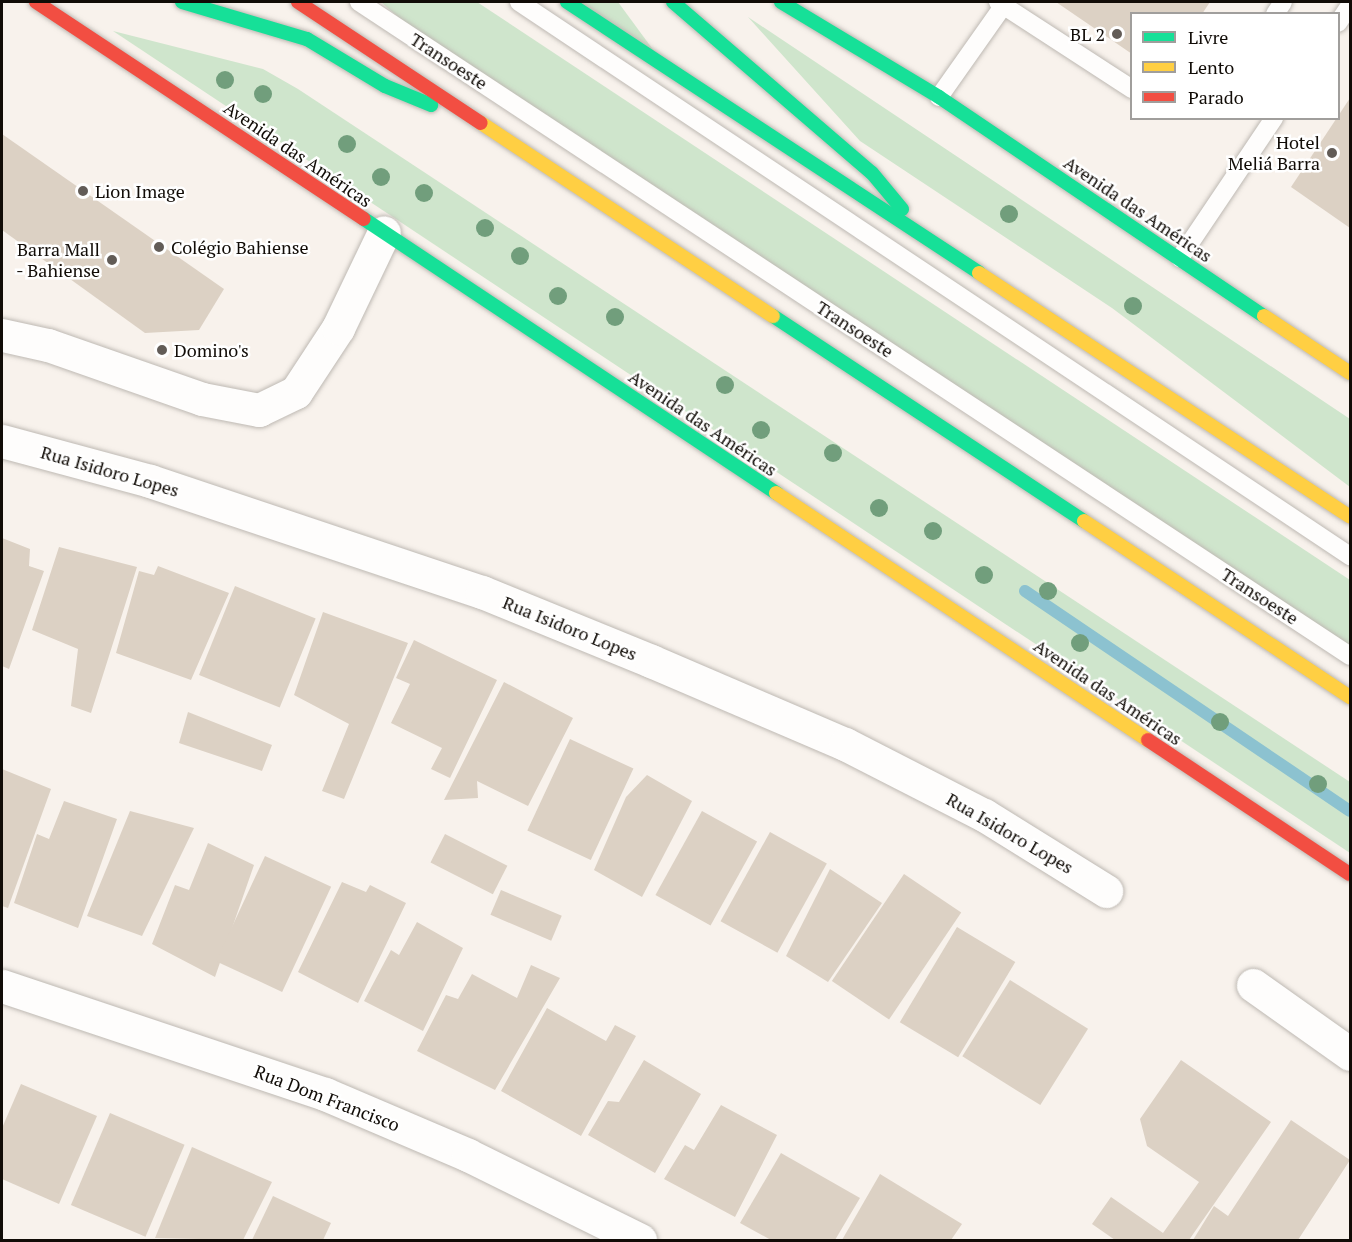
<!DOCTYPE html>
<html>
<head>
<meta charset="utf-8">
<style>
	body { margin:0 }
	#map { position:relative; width:1352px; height:1242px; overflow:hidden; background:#f8f2ec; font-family:"PT Serif",serif }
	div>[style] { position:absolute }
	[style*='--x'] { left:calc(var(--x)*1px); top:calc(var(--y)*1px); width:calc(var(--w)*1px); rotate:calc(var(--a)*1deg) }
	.green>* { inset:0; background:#cfe5cc }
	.stream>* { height:12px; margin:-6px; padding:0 6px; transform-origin:6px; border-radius:6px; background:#8cc2d0 }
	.building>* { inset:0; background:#dcd1c4; transform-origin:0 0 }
	.roads { filter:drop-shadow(0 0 2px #beb9b3) drop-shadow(0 0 2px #beb9b3) }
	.lane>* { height:18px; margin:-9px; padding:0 9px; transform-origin:9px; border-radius:9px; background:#fefdfc }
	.street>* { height:33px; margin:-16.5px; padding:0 16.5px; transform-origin:16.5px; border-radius:16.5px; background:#fefdfc }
	.fast>* { height:14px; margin:-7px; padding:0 7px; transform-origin:7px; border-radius:7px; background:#16e098 }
	.slow>* { height:14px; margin:-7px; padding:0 7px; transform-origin:7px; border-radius:7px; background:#ffcf43 }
	.jam>* { height:14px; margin:-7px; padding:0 7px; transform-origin:7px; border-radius:7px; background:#f24e42 }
	.trees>* { width:18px; height:18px; margin:-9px; border-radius:50%; background:#719e7c }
	.dots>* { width:16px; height:16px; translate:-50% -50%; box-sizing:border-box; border:3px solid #fff; border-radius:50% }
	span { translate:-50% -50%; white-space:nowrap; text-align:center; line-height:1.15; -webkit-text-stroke:5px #fff; paint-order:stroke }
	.poi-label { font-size:18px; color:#110c07 }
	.right { translate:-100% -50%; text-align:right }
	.left { translate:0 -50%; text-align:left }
	.street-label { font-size:18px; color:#110c07 }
	.frame { position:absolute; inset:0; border:3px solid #110c07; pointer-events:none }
	.legend { position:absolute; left:1130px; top:12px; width:210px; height:108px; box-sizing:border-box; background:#fff; border:2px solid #a09e9c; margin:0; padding:8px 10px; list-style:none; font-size:18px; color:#110c07 }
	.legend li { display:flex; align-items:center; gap:12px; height:30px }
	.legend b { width:30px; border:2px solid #a09e9c }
</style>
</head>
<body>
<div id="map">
	<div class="green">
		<i style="clip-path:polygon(381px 2px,477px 2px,1350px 580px,1350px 648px,413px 30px)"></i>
		<i style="clip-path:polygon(565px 2px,618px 2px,668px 70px)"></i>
		<i style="clip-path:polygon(748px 17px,1350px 419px,1350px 487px,1112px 308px,860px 141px)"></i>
		<i style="clip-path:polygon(113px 31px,263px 69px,298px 89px,1350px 782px,1350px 853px)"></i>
	</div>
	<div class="stream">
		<i style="--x:1025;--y:591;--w:392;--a:34.1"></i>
	</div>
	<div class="building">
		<i style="clip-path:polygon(1056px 2px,1210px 2px,1202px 14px,1132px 14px,1132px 54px)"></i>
		<i style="clip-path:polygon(1350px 98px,1350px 228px,1291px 187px)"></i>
		<i style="clip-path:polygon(2px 134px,224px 289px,199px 330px,145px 333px,2px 230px)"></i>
		<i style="clip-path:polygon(2px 538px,30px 549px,29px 566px,44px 571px,9px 669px,2px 666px)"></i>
		<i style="clip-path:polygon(59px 547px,137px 567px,91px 713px,71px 706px,78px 649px,32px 630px)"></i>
		<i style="clip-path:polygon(158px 566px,229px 593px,191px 680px,116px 653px,139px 571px,154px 575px)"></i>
		<i style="left:235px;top:586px;width:87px;height:96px;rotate:22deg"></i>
		<i style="clip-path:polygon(323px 612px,408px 643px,344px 799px,322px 791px,349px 724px,294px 695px)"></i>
		<i style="clip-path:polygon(414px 640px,497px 680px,450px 778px,431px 769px,442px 748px,391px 723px,410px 684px,396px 678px)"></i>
		<i style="clip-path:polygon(504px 682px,573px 718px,528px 806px,477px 781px,478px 798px,444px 800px)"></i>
		<i style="clip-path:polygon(188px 712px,272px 745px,262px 771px,179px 743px)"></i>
		<i style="left:570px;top:739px;width:70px;height:101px;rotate:25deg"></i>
		<i style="clip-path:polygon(2px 769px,51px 789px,8px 908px,2px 906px)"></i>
		<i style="clip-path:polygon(647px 775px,692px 801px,642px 897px,594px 870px,626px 797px)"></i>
		<i style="clip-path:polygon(64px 801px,117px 819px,78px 928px,14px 903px,37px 834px,49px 839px)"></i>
		<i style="clip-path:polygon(130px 811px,194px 828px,142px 936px,87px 916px)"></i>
		<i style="left:702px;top:811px;width:63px;height:96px;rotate:29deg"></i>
		<i style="left:770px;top:832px;width:65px;height:102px;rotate:29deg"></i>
		<i style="left:445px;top:834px;width:70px;height:32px;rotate:27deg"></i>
		<i style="clip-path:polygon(208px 843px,254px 865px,215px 977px,152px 944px,175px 885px,189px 890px)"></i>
		<i style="left:265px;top:856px;width:73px;height:116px;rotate:25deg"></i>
		<i style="clip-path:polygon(830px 869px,882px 903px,828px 982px,786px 956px)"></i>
		<i style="left:904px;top:874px;width:69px;height:129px;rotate:34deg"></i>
		<i style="clip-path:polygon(342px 882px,366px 892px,370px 885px,406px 903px,358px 1003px,298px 972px)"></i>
		<i style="left:501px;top:890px;width:66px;height:27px;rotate:23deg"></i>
		<i style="clip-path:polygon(417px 922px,463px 948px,423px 1031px,364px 1001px,391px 950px,399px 955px)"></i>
		<i style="left:957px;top:927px;width:68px;height:111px;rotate:31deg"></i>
		<i style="clip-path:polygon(531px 965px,560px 978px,495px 1090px,417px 1051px,446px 995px,458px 999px,472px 974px,517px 998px)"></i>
		<i style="left:1010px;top:980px;width:92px;height:90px;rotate:32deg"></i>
		<i style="clip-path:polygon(547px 1008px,606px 1041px,615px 1025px,636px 1036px,581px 1136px,501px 1091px)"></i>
		<i style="clip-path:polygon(644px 1060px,701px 1094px,655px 1173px,588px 1135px,608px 1101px,619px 1102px)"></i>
		<i style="clip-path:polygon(1181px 1060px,1271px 1122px,1189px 1240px,1115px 1240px,1092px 1224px,1111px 1197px,1163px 1233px,1199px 1182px,1147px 1146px,1140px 1119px)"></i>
		<i style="clip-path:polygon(21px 1084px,97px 1116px,59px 1204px,2px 1179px,2px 1128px)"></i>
		<i style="clip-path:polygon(721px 1105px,777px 1135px,735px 1217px,664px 1179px,685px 1145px,694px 1150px)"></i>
		<i style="left:110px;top:1113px;width:81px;height:100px;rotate:23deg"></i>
		<i style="clip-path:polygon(1291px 1120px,1350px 1160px,1298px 1240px,1193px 1240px,1214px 1206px,1228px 1216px)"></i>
		<i style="clip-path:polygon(192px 1147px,272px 1182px,243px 1240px,155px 1238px)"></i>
		<i style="clip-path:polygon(781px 1153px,860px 1198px,835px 1240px,771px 1240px,740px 1223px)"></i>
		<i style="clip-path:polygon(880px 1174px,962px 1224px,951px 1240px,842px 1240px)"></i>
		<i style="clip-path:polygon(273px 1196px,331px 1223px,323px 1240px,252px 1240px)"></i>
	</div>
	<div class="roads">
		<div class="lane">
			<i style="--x:359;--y:2;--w:1187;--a:33.42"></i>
			<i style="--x:519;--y:2;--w:999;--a:33.69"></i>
			<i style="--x:998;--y:2;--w:160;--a:33"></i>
			<i style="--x:1275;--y:14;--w:14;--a:-56"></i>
			<i style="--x:1338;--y:23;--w:22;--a:-56"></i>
			<i style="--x:939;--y:97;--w:113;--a:-54.8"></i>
			<i style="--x:1180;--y:258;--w:169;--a:-56.1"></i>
		</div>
		<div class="street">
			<i style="--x:2;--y:335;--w:47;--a:12.3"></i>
			<i style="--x:48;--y:345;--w:163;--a:19.3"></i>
			<i style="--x:202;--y:399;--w:58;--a:10.9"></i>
			<i style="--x:259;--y:410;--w:41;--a:-25.9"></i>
			<i style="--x:296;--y:392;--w:77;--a:-56.7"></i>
			<i style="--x:338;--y:328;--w:106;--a:-64.4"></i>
			<i style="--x:2;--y:441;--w:153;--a:15.1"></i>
			<i style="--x:150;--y:481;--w:350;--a:18.5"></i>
			<i style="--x:482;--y:592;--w:183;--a:22.2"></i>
			<i style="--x:651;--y:661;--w:211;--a:23.2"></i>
			<i style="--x:845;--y:744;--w:156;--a:27.1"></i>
			<i style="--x:984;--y:815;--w:144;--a:31.9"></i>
			<i style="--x:1253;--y:985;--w:119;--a:35.4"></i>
			<i style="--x:2;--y:986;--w:341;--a:18.5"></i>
			<i style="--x:325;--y:1094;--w:155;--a:23.1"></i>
			<i style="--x:468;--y:1155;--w:192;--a:26.3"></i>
		</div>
		<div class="fast">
			<i style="--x:182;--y:2;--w:130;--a:16.5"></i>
			<i style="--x:307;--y:39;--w:91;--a:31.1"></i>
			<i style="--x:385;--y:86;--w:50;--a:22.4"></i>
			<i style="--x:567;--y:2;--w:493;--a:33.3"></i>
			<i style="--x:673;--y:2;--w:262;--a:40.7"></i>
			<i style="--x:872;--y:173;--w:47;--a:50.2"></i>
			<i style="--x:781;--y:2;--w:184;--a:31"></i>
			<i style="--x:939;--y:97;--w:392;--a:34"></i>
			<i style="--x:364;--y:219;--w:495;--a:33.6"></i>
			<i style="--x:773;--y:316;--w:372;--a:33.4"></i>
		</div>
		<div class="slow">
			<i style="--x:481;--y:123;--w:350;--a:33.5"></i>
			<i style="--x:979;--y:273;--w:444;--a:33.3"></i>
			<i style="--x:1264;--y:316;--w:103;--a:33.5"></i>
			<i style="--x:776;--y:493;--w:447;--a:33.6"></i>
			<i style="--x:1084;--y:521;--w:319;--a:33.5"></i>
		</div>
		<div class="jam">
			<i style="--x:36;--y:2;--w:393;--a:33.5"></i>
			<i style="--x:298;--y:2;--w:219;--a:33.5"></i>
			<i style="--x:1148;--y:740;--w:242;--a:33.6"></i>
		</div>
	</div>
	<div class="trees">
		<i style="left:225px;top:80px"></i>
		<i style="left:263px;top:94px"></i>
		<i style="left:347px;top:144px"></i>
		<i style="left:381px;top:177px"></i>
		<i style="left:424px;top:193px"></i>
		<i style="left:1009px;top:214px"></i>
		<i style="left:485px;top:228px"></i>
		<i style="left:520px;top:256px"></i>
		<i style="left:558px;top:296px"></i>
		<i style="left:1133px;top:306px"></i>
		<i style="left:615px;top:317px"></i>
		<i style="left:725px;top:385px"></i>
		<i style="left:761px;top:430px"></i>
		<i style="left:833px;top:453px"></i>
		<i style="left:879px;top:508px"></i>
		<i style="left:933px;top:531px"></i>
		<i style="left:984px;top:575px"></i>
		<i style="left:1048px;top:591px"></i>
		<i style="left:1080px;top:643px"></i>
		<i style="left:1220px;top:722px"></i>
		<i style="left:1318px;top:784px"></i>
	</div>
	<div class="dots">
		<i style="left:1117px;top:34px;background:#625c57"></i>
		<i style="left:1332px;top:153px;background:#625c57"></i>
		<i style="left:83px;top:191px;background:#625c57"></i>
		<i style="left:159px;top:247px;background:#625c57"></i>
		<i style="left:112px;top:260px;background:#625c57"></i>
		<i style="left:162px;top:350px;background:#625c57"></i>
	</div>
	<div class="poi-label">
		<span class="right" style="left:1105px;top:34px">BL 2</span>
		<span class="right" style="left:1320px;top:153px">Hotel<br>Meliá Barra</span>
		<span class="left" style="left:95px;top:191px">Lion Image</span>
		<span class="left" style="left:171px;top:247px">Colégio Bahiense</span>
		<span class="right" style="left:100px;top:260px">Barra Mall<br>- Bahiense</span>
		<span class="left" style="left:174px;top:350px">Domino's</span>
	</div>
	<div class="street-label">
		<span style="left:449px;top:61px;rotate:33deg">Transoeste</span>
		<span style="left:298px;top:154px;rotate:34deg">Avenida das Américas</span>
		<span style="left:1138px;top:209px;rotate:34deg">Avenida das Américas</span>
		<span style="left:855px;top:329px;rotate:33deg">Transoeste</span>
		<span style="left:703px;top:423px;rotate:34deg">Avenida das Américas</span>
		<span style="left:110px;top:471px;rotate:16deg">Rua Isidoro Lopes</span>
		<span style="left:1260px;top:596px;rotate:33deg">Transoeste</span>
		<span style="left:570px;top:628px;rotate:22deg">Rua Isidoro Lopes</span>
		<span style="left:1108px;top:692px;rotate:34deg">Avenida das Américas</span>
		<span style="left:1010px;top:833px;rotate:30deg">Rua Isidoro Lopes</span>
		<span style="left:327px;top:1098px;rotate:21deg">Rua Dom Francisco</span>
	</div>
	<div class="frame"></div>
	<ul class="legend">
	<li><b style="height:8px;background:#16e098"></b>Livre</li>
	<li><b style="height:8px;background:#ffcf43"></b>Lento</li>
	<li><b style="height:8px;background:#f24e42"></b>Parado</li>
	</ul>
</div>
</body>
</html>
